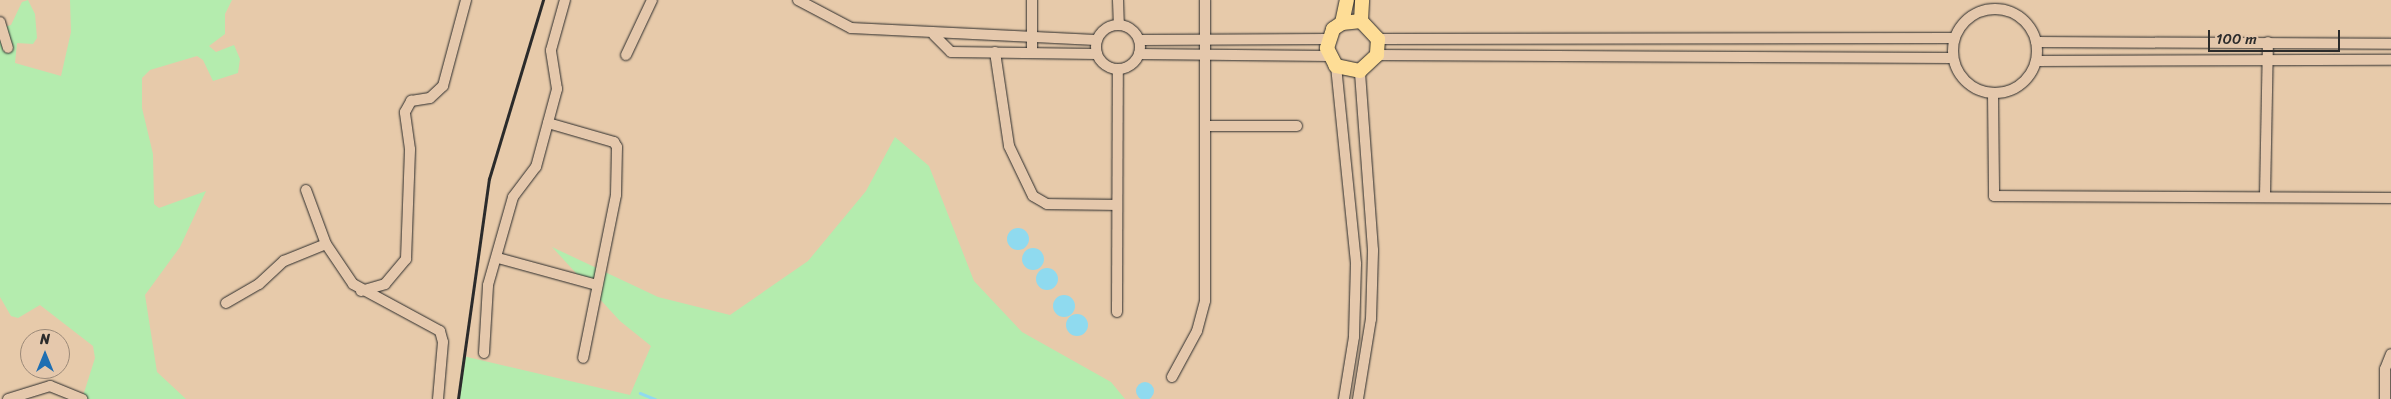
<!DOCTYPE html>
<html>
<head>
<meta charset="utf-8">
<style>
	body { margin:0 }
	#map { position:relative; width:2391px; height:399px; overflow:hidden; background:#e7caaa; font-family:Sriracha,sans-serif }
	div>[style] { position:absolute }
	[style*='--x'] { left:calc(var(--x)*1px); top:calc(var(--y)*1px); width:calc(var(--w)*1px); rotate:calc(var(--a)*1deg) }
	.green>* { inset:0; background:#b4ecae }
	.water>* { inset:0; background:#8fdaef }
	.round { border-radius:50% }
	.stream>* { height:2.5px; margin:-1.25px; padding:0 1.25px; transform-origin:1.25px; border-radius:1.25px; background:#8fdaef }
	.roads { filter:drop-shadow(0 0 1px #2b2b2b) drop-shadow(0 0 1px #2b2b2b) }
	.minor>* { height:10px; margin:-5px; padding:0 5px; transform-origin:5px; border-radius:5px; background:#e5c8ac }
	.minor>.ring { margin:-5px; padding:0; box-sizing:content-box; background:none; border:10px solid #e5c8ac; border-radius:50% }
	.highway>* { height:14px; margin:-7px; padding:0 7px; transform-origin:7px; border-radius:7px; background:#fedd96 }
	.rail>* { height:2.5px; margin:-1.25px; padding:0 1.25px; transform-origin:1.25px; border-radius:1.25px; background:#2b2b2b }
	span { translate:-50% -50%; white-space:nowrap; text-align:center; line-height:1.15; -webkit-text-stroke:4px #e5c8ac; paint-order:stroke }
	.north { position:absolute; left:20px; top:329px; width:50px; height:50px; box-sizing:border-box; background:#e5c8ac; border:1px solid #9b8978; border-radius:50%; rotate:0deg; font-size:14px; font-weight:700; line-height:20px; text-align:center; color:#2b2b2b }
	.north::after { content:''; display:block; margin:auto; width:18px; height:22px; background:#1f6fb2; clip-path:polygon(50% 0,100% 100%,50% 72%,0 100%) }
	.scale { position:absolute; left:2208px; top:30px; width:132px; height:22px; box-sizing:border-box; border:2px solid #2b2b2b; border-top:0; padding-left:6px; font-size:15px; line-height:18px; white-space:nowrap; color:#2b2b2b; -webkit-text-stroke:4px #e5c8ac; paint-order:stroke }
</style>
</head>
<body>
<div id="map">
	<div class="green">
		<i style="clip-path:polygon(28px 0,35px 14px,37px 38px,33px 44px,17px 43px,15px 63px,61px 76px,71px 32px,70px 0,232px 0,225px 14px,225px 34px,209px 46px,216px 52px,234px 45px,240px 59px,238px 73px,213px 81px,203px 60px,197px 56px,150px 70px,142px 78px,142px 108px,153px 154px,154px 204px,159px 208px,206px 191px,180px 247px,145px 295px,157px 372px,186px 399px,82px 399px,95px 358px,93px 346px,40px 305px,18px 318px,11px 316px,0 297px,0 21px,4px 27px,11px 25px,22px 2px)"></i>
		<i style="clip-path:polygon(895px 137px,929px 166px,974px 281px,1022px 332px,1111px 382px,1125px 399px,458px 399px,463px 356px,630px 395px,651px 346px,620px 321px,552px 247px,658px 297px,730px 315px,808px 261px,866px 191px)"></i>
	</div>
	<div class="water">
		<i class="round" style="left:1007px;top:228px;width:22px;height:22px"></i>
		<i class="round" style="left:1022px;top:248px;width:22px;height:22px"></i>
		<i class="round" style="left:1036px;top:268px;width:22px;height:22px"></i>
		<i class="round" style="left:1053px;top:295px;width:22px;height:22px"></i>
		<i class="round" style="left:1066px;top:314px;width:22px;height:22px"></i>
		<i class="round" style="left:1136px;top:382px;width:18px;height:18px"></i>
	</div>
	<div class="stream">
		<i style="--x:640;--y:393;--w:16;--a:22"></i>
	</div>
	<div class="roads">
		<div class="minor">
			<i style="--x:798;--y:0;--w:60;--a:27.8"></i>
			<i style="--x:851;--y:28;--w:245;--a:2.8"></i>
			<i style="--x:1118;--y:0;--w:25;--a:88"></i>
			<i class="ring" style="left:1953px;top:9px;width:74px;height:74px"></i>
			<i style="--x:0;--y:22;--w:27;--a:73"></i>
			<i class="ring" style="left:1096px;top:25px;width:34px;height:34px"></i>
			<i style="--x:934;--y:35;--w:24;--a:45"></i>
			<i style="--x:951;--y:52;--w:146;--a:0.8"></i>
			<i style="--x:1378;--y:39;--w:576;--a:-0.1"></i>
			<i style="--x:1140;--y:40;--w:188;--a:-0.3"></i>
			<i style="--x:2036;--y:42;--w:355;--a:0.3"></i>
			<i style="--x:995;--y:52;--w:95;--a:81.5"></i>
			<i style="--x:1009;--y:146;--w:55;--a:64.4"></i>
			<i style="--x:1033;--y:196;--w:16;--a:30"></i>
			<i style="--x:1047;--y:204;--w:70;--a:0.8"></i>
			<i style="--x:1032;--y:53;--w:53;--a:-90"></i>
			<i style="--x:1139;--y:54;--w:190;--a:0.6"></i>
			<i style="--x:626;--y:55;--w:61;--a:-64.7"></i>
			<i style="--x:1377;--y:55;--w:576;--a:0.3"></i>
			<i style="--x:2036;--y:61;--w:355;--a:-0.2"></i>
			<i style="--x:1336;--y:66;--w:199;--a:84.2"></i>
			<i style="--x:1356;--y:264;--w:73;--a:91.6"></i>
			<i style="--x:1354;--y:337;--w:63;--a:99.2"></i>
			<i style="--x:1993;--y:93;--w:103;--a:89.4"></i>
			<i style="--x:1994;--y:196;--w:397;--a:0.3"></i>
			<i style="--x:548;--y:123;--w:69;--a:16.1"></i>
			<i style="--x:614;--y:142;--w:6;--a:59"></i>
			<i style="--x:617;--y:147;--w:48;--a:91.2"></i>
			<i style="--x:616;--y:195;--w:166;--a:101.4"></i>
			<i style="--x:1205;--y:126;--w:92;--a:0"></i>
			<i style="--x:306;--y:190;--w:58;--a:69.7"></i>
			<i style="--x:326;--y:244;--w:48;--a:56"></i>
			<i style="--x:353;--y:284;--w:99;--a:28.4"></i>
			<i style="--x:440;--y:331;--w:11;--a:75"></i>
			<i style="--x:443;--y:342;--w:57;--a:95"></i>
			<i style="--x:2265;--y:196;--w:154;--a:-88.9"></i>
			<i style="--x:498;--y:258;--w:103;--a:15.3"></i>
			<i style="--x:361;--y:291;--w:25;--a:-16"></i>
			<i style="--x:385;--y:284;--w:33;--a:-50"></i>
			<i style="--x:406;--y:259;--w:110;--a:-87.9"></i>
			<i style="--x:410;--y:149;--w:37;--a:-98"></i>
			<i style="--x:405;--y:112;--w:13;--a:-61"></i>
			<i style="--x:411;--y:101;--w:19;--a:-9"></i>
			<i style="--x:430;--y:98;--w:18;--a:-43"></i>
			<i style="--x:443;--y:86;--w:89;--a:-75"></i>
			<i style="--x:226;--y:303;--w:38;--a:-30"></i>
			<i style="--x:259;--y:284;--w:34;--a:-43"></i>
			<i style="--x:284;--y:261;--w:45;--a:-22"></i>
			<i style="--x:1117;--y:312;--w:243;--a:-89.8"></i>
			<i style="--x:484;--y:353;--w:68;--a:-86.6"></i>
			<i style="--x:488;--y:285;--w:91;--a:-74.1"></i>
			<i style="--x:513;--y:197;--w:38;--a:-53"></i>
			<i style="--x:536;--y:167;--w:81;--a:-74.9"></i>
			<i style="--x:557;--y:89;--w:39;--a:-99"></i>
			<i style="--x:551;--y:50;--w:52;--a:-74.4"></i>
			<i style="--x:1172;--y:377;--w:52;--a:-61.5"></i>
			<i style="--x:1197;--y:331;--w:31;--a:-75"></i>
			<i style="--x:1205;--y:301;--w:301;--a:-90"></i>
			<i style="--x:8;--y:399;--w:44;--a:-17.2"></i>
			<i style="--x:50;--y:386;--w:35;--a:22"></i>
			<i style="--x:1358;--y:399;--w:81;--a:-80.8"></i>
			<i style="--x:1371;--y:319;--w:69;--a:-88.3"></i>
			<i style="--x:1373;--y:250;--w:179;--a:-94.2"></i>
			<i style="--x:2385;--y:399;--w:30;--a:-90"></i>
			<i style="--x:2385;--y:369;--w:16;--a:-68"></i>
		</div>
		<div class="highway">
			<i style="--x:1361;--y:21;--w:21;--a:-87"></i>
			<i style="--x:1342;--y:23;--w:19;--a:-6"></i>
			<i style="--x:1361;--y:21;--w:25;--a:47"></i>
			<i style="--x:1378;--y:39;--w:16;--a:94"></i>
			<i style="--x:1377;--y:55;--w:23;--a:137"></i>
			<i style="--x:1360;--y:71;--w:25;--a:-168"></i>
			<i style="--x:1336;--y:66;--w:20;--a:-117"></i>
			<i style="--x:1327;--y:48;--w:20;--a:-72"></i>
			<i style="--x:1333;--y:29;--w:11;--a:-34"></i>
			<i style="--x:1342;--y:23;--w:24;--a:-78"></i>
		</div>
	</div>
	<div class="rail">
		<i style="--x:458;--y:399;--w:222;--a:-82"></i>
		<i style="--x:489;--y:179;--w:187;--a:-73.2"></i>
	</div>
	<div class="north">N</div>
	<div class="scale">100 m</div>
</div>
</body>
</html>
